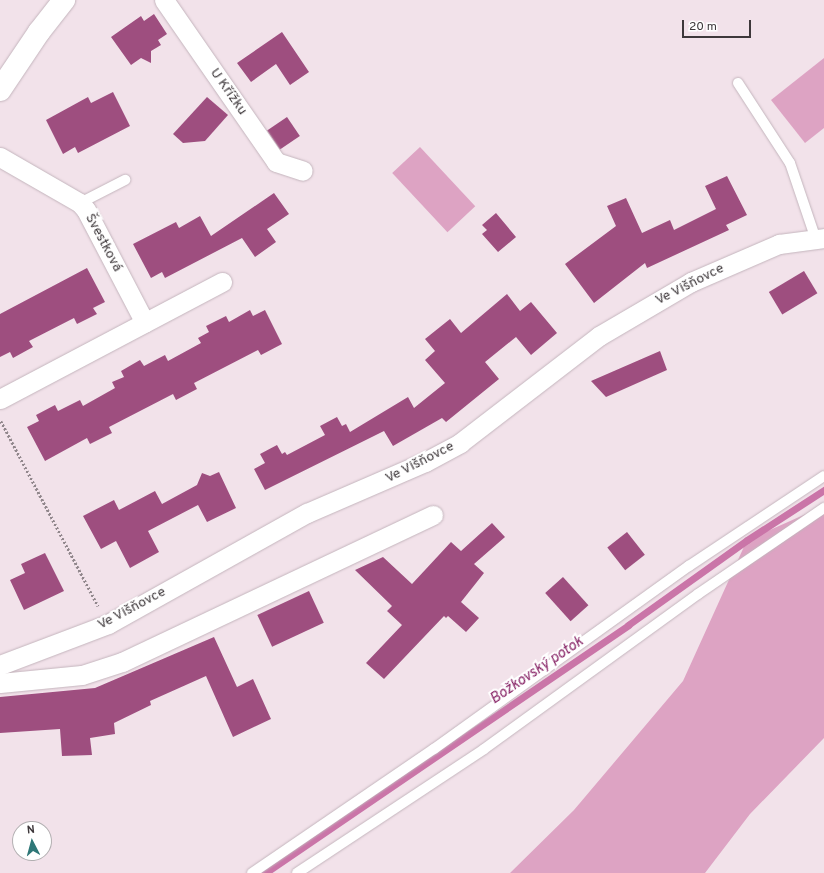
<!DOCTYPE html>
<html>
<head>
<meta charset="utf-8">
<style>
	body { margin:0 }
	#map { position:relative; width:824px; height:873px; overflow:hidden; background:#f2e2ea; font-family:Overpass,sans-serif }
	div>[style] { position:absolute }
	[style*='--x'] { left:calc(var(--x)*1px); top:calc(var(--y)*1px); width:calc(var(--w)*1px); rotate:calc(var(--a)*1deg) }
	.green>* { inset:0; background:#dda3c3; transform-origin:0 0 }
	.stream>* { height:7px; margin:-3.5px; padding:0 3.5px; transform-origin:3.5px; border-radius:3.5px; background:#ca75a8 }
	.building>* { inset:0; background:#9e4e7f; transform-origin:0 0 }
	.path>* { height:2.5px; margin-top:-1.25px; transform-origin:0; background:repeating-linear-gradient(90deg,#91878c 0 2px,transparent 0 4px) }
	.roads { filter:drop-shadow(0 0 1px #c4b5bd) drop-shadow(0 0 1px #c4b5bd) }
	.service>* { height:10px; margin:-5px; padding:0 5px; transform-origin:5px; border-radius:5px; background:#fff }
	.minor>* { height:19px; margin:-9.5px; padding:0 9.5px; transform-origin:9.5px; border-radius:9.5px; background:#fff }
	.tertiary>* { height:22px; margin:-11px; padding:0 11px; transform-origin:11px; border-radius:11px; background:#fff }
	span { translate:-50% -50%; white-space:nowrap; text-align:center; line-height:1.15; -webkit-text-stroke:4px #fff; paint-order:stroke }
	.street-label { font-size:14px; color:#3e383b }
	.water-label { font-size:15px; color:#872366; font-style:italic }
	.north { position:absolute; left:12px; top:821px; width:40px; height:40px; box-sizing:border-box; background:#fff; border:1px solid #b2afb1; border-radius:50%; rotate:354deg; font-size:11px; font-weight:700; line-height:16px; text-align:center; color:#3e383b }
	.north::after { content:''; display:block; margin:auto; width:14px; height:18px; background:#2e7777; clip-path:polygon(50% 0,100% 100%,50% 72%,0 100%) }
	.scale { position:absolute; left:682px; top:20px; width:69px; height:18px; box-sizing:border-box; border:2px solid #3e383b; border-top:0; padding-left:5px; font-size:12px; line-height:14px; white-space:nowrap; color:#3e383b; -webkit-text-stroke:3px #fff; paint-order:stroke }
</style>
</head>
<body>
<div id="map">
	<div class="green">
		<i style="clip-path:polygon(824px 58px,824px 128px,805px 143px,771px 100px)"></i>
		<i style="left:420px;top:147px;width:81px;height:38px;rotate:47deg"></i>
		<i style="clip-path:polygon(824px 506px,824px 738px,750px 814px,705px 873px,510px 873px,574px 810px,683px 681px,747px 540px)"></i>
	</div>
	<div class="stream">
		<i style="--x:265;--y:873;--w:440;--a:-34.3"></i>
		<i style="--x:628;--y:625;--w:146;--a:-35.5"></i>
		<i style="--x:747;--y:540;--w:92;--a:-33"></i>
	</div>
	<div class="building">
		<i style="clip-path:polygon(154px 14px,167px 34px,158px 40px,161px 45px,151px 51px,151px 63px,141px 58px,131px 65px,111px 37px,141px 16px,144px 21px)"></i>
		<i style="clip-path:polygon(282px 32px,309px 72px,290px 85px,276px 64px,251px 82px,237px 63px)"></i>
		<i style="clip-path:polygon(113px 92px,130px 126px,78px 153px,75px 147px,63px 154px,46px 120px,88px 97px,91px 103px)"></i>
		<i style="clip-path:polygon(207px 97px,228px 115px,205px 141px,183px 143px,173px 134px)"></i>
		<i style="left:287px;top:117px;width:23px;height:24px;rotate:56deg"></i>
		<i style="clip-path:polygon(727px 176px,747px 215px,726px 225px,729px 230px,647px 268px,645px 263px,594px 303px,565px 264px,616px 226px,607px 206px,626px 198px,642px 233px,670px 220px,674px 230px,716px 209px,705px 186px)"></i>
		<i style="clip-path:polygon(274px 193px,289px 214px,267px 229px,276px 242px,255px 257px,242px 238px,165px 278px,162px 272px,151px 278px,133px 244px,176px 222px,179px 228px,200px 216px,211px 236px)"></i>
		<i style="clip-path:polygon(496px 213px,516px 237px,498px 252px,482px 234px,487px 230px,482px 225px)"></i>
		<i style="clip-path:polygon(87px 268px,105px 302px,93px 308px,97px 314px,77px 324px,74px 318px,29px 341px,33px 347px,13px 358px,10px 352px,0 357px,0 314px)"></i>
		<i style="left:804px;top:271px;width:26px;height:41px;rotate:59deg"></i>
		<i style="clip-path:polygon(507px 294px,520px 311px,531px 302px,557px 333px,531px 355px,516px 337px,485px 362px,499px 379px,446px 422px,442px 418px,393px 446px,384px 431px,265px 490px,254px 469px,265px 463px,260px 454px,277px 445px,282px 454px,285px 452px,287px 455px,325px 435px,320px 426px,337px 417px,342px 426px,346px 424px,350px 432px,408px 397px,414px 408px,445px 383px,425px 360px,435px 351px,425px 339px,450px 319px,461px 333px)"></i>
		<i style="clip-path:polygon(250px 310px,253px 316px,265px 310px,282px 344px,261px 355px,258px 350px,194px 383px,197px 389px,176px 400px,173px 394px,109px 427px,112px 433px,90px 444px,87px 438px,45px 461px,27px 427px,39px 421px,36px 415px,55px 405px,58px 411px,80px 400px,83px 406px,115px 388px,112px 382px,124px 377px,121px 371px,140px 360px,144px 366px,165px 355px,168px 361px,201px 343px,198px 338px,209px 332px,206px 326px,226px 316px,229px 322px)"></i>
		<i style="clip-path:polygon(660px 351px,667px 370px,642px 381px,606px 397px,591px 381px)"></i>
		<i style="clip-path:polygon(219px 472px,236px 508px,207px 522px,198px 505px,148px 531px,159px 552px,130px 568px,116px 541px,101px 549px,83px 516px,114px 500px,119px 510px,155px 491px,162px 504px,197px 485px,202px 473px,210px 476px)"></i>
		<i style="clip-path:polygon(492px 523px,505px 537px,474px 564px,484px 573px,461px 602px,479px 618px,466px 632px,448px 616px,446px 618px,444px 616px,384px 679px,366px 663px,402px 625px,387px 611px,392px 606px,355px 570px,383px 557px,412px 584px,451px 542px,461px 551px)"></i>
		<i style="left:627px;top:532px;width:29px;height:25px;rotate:52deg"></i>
		<i style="clip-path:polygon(45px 553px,64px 591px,24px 610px,10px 580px,25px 573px,21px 564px)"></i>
		<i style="left:563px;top:577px;width:38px;height:24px;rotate:48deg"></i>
		<i style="left:309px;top:591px;width:35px;height:57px;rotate:65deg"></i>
		<i style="clip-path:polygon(214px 637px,237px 687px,253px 679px,271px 719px,233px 737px,206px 676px,150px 701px,151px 705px,114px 723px,115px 734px,90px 738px,92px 755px,62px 756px,60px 729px,0 733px,0 697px,95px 688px)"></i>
	</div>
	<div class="path">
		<i style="--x:1;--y:421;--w:209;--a:62.3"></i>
	</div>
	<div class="roads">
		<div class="service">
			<i style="--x:738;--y:83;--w:95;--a:57"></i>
			<i style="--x:790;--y:163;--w:81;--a:71.3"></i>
			<i style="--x:80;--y:203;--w:51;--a:-27.1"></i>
			<i style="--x:252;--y:873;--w:220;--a:-34.3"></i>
			<i style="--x:434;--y:749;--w:314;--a:-35.7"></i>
			<i style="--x:689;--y:566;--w:162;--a:-33.7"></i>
			<i style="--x:297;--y:873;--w:224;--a:-33.5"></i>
			<i style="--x:484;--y:749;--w:264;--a:-35.9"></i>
			<i style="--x:698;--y:594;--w:153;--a:-34.3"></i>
		</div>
		<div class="minor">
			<i style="--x:164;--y:0;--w:197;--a:55.3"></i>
			<i style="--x:276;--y:162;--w:28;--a:18"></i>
			<i style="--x:0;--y:157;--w:92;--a:29.9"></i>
			<i style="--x:80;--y:203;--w:9;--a:49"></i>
			<i style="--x:86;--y:210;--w:127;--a:62.4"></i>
			<i style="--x:0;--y:399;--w:251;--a:-27.8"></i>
			<i style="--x:0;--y:665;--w:116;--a:-20.8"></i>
			<i style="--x:108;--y:624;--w:228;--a:-29.2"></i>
			<i style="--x:307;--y:513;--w:129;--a:-23.4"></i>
			<i style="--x:425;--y:462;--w:40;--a:-28"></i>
			<i style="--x:460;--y:443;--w:175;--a:-37.6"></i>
			<i style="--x:599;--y:336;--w:107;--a:-30.4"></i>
			<i style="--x:691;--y:282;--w:96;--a:-23.4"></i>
			<i style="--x:779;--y:244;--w:45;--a:-7.6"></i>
			<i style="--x:0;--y:683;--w:82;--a:-5.6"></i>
			<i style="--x:82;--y:675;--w:42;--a:-18"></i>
			<i style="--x:122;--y:662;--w:344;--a:-25.3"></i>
		</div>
		<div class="tertiary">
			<i style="--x:0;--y:90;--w:70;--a:-56.1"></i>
			<i style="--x:39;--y:32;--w:41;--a:-52"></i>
		</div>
	</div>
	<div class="street-label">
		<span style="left:228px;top:92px;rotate:55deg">U Křížku</span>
		<span style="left:103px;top:243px;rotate:62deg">Švestková</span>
		<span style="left:690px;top:285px;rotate:-27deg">Ve Višňovce</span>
		<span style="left:420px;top:463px;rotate:-27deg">Ve Višňovce</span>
		<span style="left:132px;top:609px;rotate:-28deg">Ve Višňovce</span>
	</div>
	<div class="water-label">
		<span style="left:537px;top:671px;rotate:-34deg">Božkovský potok</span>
	</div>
	<div class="north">N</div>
	<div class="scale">20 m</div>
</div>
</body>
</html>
